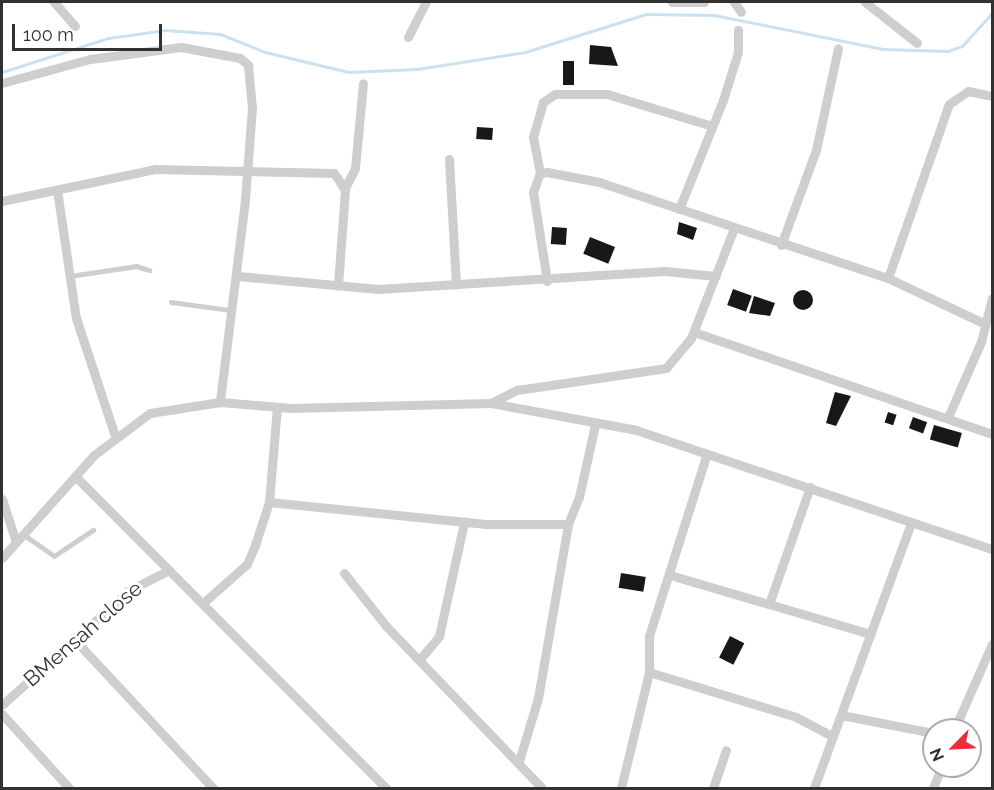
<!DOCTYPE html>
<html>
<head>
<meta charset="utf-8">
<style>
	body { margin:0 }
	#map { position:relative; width:994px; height:790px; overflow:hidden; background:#fff; font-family:Raleway,sans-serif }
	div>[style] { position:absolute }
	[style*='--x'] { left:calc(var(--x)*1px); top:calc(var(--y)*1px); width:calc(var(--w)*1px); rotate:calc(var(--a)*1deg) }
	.stream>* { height:3px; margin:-1.5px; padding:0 1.5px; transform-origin:1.5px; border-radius:1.5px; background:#cae2ef }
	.building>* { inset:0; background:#181818; transform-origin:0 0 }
	.round { border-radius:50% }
	.service>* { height:4.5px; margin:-2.25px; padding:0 2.25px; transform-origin:2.25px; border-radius:2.25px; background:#cecece }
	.minor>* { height:9px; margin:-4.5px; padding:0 4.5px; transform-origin:4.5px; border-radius:4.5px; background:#cecece }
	span { translate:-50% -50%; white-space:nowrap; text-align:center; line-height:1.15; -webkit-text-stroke:6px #fff; paint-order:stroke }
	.street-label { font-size:21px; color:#313131 }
	.frame { position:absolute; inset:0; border:3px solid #313131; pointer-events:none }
	.north { position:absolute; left:922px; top:718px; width:60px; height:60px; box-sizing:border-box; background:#fff; border:2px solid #adadad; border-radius:50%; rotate:246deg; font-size:16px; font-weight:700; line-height:24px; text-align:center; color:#313131 }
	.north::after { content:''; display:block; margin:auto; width:21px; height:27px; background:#f1293d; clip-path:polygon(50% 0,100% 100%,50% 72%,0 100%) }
	.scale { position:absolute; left:12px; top:24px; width:150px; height:27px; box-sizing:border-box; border:3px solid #313131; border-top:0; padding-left:8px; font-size:18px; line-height:21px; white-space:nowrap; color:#313131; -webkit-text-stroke:4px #fff; paint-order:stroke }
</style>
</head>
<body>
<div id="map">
	<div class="stream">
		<i style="--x:2;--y:72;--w:111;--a:-17.8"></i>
		<i style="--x:108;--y:38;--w:58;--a:-8"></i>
		<i style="--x:165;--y:30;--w:55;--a:4.2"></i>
		<i style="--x:220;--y:34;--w:48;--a:21.8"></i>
		<i style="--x:265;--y:52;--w:86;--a:13.4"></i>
		<i style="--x:349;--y:72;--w:68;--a:-2.5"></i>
		<i style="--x:417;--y:69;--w:109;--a:-8.9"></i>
		<i style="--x:525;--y:52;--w:127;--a:-17.4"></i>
		<i style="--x:646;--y:14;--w:68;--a:0.8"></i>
		<i style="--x:714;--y:15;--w:171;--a:11.4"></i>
		<i style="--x:882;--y:49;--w:66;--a:1.7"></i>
		<i style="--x:948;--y:51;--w:15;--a:-20"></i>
		<i style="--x:962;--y:46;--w:45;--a:-47.7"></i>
	</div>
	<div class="building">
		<i style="clip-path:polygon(590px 45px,611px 47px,618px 66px,589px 64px)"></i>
		<i style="left:563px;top:61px;width:11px;height:24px"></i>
		<i style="left:477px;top:127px;width:16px;height:12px;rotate:4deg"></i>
		<i style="clip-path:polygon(679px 222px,697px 228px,693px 240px,677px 234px)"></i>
		<i style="left:552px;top:227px;width:15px;height:17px;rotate:4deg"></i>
		<i style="left:590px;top:237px;width:27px;height:18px;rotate:22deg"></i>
		<i style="left:733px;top:289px;width:20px;height:17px;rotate:20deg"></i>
		<i class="round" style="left:793px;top:290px;width:20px;height:20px"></i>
		<i style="clip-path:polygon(754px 296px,775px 303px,770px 316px,749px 313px)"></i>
		<i style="clip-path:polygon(835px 392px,851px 396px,836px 426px,826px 423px)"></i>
		<i style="left:888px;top:412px;width:9px;height:11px;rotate:18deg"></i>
		<i style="left:913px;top:417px;width:15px;height:12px;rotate:20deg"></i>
		<i style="left:934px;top:425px;width:29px;height:15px;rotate:16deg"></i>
		<i style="left:621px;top:573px;width:25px;height:15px;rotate:9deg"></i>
		<i style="left:730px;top:636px;width:16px;height:24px;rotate:27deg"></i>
	</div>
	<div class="service">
		<i style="--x:70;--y:276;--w:67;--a:-8.6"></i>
		<i style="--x:136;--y:266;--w:14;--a:17"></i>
		<i style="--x:171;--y:302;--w:60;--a:7.7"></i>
		<i style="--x:23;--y:534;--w:38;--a:35"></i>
		<i style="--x:54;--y:556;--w:47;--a:-33.7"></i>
	</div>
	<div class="minor">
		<i style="--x:54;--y:2;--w:32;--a:49"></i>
		<i style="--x:672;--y:2;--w:32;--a:0"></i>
		<i style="--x:734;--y:2;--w:12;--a:55"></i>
		<i style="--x:865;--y:2;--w:66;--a:38.3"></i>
		<i style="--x:408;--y:37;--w:39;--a:-63"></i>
		<i style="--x:2;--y:83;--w:91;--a:-15.3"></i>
		<i style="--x:90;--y:59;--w:92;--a:-7.5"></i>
		<i style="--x:181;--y:47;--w:60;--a:10.6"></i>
		<i style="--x:240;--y:58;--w:11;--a:41"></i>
		<i style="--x:248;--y:65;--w:43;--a:84.7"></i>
		<i style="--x:252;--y:108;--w:92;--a:94.4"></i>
		<i style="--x:245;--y:200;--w:204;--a:97.1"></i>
		<i style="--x:449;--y:159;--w:126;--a:86.8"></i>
		<i style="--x:540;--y:173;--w:37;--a:-101"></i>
		<i style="--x:533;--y:137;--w:36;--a:-74"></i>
		<i style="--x:543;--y:102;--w:14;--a:-34"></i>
		<i style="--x:555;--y:94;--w:52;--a:0"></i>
		<i style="--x:607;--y:94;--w:110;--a:16.9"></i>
		<i style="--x:345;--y:188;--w:22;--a:-63"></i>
		<i style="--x:355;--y:168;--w:85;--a:-84.6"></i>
		<i style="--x:57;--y:190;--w:129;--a:81.6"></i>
		<i style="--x:76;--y:318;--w:124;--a:71.7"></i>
		<i style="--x:2;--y:201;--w:156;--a:-11.8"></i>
		<i style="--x:155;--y:169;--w:179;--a:1.3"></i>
		<i style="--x:334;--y:173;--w:20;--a:57"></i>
		<i style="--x:345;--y:190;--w:96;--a:94.2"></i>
		<i style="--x:679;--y:209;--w:118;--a:-68"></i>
		<i style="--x:723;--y:100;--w:50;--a:-72.6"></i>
		<i style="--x:738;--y:52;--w:22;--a:-90"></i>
		<i style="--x:781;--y:245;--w:101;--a:-69.8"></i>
		<i style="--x:816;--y:150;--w:104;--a:-77.8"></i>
		<i style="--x:238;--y:276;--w:141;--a:5.3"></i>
		<i style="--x:378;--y:289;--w:288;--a:-3.6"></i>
		<i style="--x:665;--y:271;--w:51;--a:5.6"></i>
		<i style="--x:888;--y:278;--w:184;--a:-70.7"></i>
		<i style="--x:949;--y:104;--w:23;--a:-34"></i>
		<i style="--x:968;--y:91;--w:25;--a:12"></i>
		<i style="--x:547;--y:281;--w:90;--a:-98.9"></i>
		<i style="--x:533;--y:192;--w:20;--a:-70"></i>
		<i style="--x:540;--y:173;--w:7;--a:-8"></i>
		<i style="--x:547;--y:172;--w:53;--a:10.9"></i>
		<i style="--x:599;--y:182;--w:305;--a:18.4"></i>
		<i style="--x:888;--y:278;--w:105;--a:25.3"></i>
		<i style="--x:694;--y:332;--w:315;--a:18.9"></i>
		<i style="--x:491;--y:403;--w:147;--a:10.5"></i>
		<i style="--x:636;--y:430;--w:375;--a:18.5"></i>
		<i style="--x:948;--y:417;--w:82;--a:-66.3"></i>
		<i style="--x:981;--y:342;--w:45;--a:-76"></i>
		<i style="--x:75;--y:476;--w:441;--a:45.1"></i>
		<i style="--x:2;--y:499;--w:45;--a:72"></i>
		<i style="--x:269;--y:502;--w:216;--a:5.8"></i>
		<i style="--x:484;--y:524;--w:84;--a:0"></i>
		<i style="--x:2;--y:558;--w:138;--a:-48.2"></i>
		<i style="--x:94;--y:455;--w:70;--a:-36.9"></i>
		<i style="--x:150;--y:413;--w:71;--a:-8.9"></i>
		<i style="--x:220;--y:402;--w:71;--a:4.8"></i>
		<i style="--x:291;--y:408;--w:200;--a:-1.4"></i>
		<i style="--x:491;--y:403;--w:29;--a:-27"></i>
		<i style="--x:517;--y:390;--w:151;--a:-8.4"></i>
		<i style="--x:666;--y:368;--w:39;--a:-50"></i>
		<i style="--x:691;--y:338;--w:118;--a:-68.6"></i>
		<i style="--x:344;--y:573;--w:69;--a:51.5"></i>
		<i style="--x:387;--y:627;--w:223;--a:46.1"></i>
		<i style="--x:670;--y:575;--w:209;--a:16.4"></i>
		<i style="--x:203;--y:603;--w:59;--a:-41.6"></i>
		<i style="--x:247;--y:564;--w:21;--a:-67"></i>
		<i style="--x:255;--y:545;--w:45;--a:-72"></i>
		<i style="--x:269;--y:502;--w:95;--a:-85.2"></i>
		<i style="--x:769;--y:604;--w:124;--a:-70.7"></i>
		<i style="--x:73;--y:638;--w:205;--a:47"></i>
		<i style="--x:420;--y:659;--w:30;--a:-50"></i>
		<i style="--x:439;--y:636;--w:117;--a:-77.6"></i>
		<i style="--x:649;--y:672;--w:154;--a:17"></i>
		<i style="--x:796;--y:717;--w:38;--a:28"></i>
		<i style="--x:2;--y:705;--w:170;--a:-42.1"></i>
		<i style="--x:128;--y:591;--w:46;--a:-27.1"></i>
		<i style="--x:2;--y:714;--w:100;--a:47.8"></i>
		<i style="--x:841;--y:715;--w:95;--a:11"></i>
		<i style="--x:954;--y:730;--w:94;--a:-66.2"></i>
		<i style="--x:519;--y:761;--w:66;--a:-73.2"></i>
		<i style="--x:538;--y:698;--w:177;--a:-80.2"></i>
		<i style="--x:568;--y:524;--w:29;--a:-68"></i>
		<i style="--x:579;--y:497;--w:74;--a:-77.5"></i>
		<i style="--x:621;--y:788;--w:119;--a:-76.4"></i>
		<i style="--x:649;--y:672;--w:36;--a:-90"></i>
		<i style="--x:649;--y:636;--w:189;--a:-72.4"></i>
		<i style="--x:713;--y:788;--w:40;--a:-71.1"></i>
		<i style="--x:814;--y:788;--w:282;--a:-69.9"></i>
		<i style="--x:933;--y:788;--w:24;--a:-68"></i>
	</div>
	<div class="street-label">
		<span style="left:83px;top:634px;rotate:-41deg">BMensah close</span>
	</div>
	<div class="frame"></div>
	<div class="north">N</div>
	<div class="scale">100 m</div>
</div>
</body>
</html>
